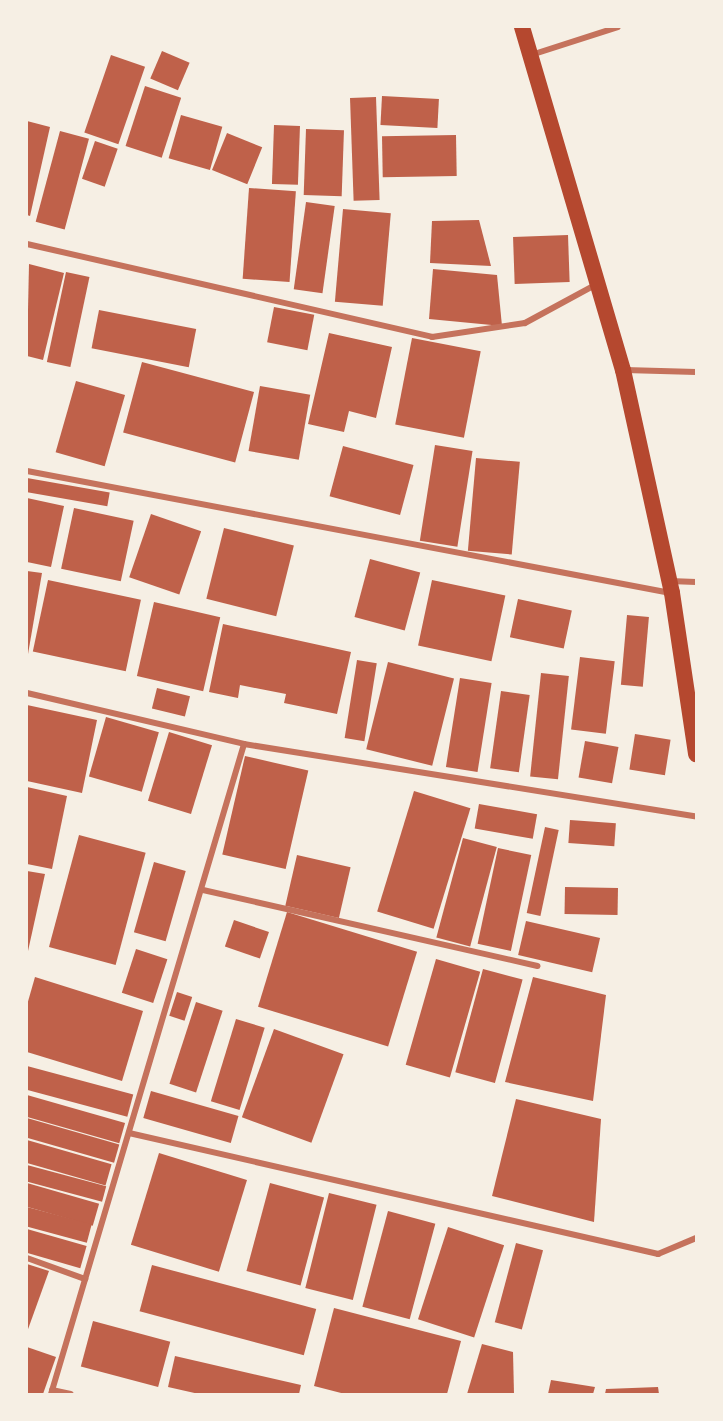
<!DOCTYPE html>
<html>
<head>
<meta charset="utf-8">
<style>
	body { margin:0 }
	#map { position:relative; width:723px; height:1421px; overflow:hidden; background:#f6efe4; font-family:"Asap Condensed",sans-serif }
	div>[style] { position:absolute }
	[style*='--x'] { left:calc(var(--x)*1px); top:calc(var(--y)*1px); width:calc(var(--w)*1px); rotate:calc(var(--a)*1deg) }
	.building>* { inset:0; background:#bf614a; transform-origin:0 0 }
	.minor>* { height:6px; margin:-3px; padding:0 3px; transform-origin:3px; border-radius:3px; background:#c5725c }
	.trunk>* { height:16px; margin:-8px; padding:0 8px; transform-origin:8px; border-radius:8px; background:#b5482f }
	span { translate:-50% -50%; white-space:nowrap; text-align:center; line-height:1.15; -webkit-text-stroke:5px #f6efe4; paint-order:stroke }
	.frame { position:absolute; inset:0; border:28px solid #f6efe4; pointer-events:none }
</style>
</head>
<body>
<div id="map">
	<div class="building">
		<i style="left:162px;top:51px;width:30px;height:30px;rotate:23deg"></i>
		<i style="left:111px;top:55px;width:36px;height:82px;rotate:19deg"></i>
		<i style="left:145px;top:86px;width:38px;height:63px;rotate:18deg"></i>
		<i style="left:382px;top:96px;width:57px;height:29px;rotate:3deg"></i>
		<i style="left:376px;top:97px;width:103px;height:26px;rotate:88deg"></i>
		<i style="left:181px;top:115px;width:43px;height:45px;rotate:16deg"></i>
		<i style="clip-path:polygon(27px 121px,50px 127px,30px 216px,27px 215px)"></i>
		<i style="left:274px;top:125px;width:26px;height:59px;rotate:2deg"></i>
		<i style="left:306px;top:129px;width:38px;height:66px;rotate:2deg"></i>
		<i style="left:60px;top:131px;width:30px;height:94px;rotate:15deg"></i>
		<i style="left:227px;top:133px;width:38px;height:40px;rotate:22deg"></i>
		<i style="left:456px;top:135px;width:41px;height:74px;rotate:89deg"></i>
		<i style="left:95px;top:141px;width:24px;height:40px;rotate:19deg"></i>
		<i style="left:249px;top:188px;width:47px;height:91px;rotate:4deg"></i>
		<i style="left:306px;top:202px;width:29px;height:88px;rotate:8deg"></i>
		<i style="left:343px;top:209px;width:48px;height:93px;rotate:5deg"></i>
		<i style="clip-path:polygon(479px 220px,491px 266px,430px 263px,432px 221px)"></i>
		<i style="left:568px;top:235px;width:47px;height:55px;rotate:88deg"></i>
		<i style="clip-path:polygon(29px 264px,64px 273px,43px 360px,27px 356px)"></i>
		<i style="clip-path:polygon(433px 269px,497px 275px,502px 326px,429px 319px)"></i>
		<i style="left:66px;top:272px;width:24px;height:92px;rotate:12deg"></i>
		<i style="left:274px;top:307px;width:41px;height:36px;rotate:11deg"></i>
		<i style="left:99px;top:310px;width:99px;height:39px;rotate:11deg"></i>
		<i style="clip-path:polygon(329px 333px,392px 347px,376px 418px,349px 411px,344px 432px,308px 424px)"></i>
		<i style="left:412px;top:338px;width:70px;height:88px;rotate:11deg"></i>
		<i style="left:142px;top:362px;width:116px;height:73px;rotate:15deg"></i>
		<i style="left:76px;top:381px;width:51px;height:74px;rotate:16deg"></i>
		<i style="left:260px;top:386px;width:51px;height:66px;rotate:10deg"></i>
		<i style="left:435px;top:445px;width:38px;height:97px;rotate:9deg"></i>
		<i style="left:343px;top:446px;width:73px;height:52px;rotate:15deg"></i>
		<i style="left:476px;top:458px;width:44px;height:93px;rotate:5deg"></i>
		<i style="left:27px;top:478px;width:84px;height:14px;rotate:10deg"></i>
		<i style="clip-path:polygon(27px 498px,64px 506px,51px 567px,27px 562px)"></i>
		<i style="left:74px;top:508px;width:61px;height:62px;rotate:12deg"></i>
		<i style="left:151px;top:514px;width:53px;height:67px;rotate:19deg"></i>
		<i style="left:224px;top:528px;width:72px;height:73px;rotate:14deg"></i>
		<i style="left:370px;top:559px;width:52px;height:60px;rotate:15deg"></i>
		<i style="clip-path:polygon(27px 571px,42px 573px,28px 654px,27px 654px)"></i>
		<i style="left:48px;top:580px;width:95px;height:73px;rotate:12deg"></i>
		<i style="left:432px;top:580px;width:75px;height:67px;rotate:12deg"></i>
		<i style="left:518px;top:599px;width:55px;height:39px;rotate:12deg"></i>
		<i style="left:154px;top:602px;width:68px;height:76px;rotate:13deg"></i>
		<i style="left:627px;top:615px;width:22px;height:70px;rotate:5deg"></i>
		<i style="clip-path:polygon(223px 624px,351px 652px,337px 714px,284px 703px,286px 694px,240px 685px,238px 698px,209px 692px)"></i>
		<i style="left:580px;top:657px;width:35px;height:73px;rotate:7deg"></i>
		<i style="left:357px;top:660px;width:20px;height:79px;rotate:9deg"></i>
		<i style="left:388px;top:662px;width:68px;height:90px;rotate:14deg"></i>
		<i style="left:541px;top:673px;width:28px;height:104px;rotate:6deg"></i>
		<i style="left:460px;top:678px;width:32px;height:90px;rotate:9deg"></i>
		<i style="left:157px;top:688px;width:34px;height:21px;rotate:14deg"></i>
		<i style="left:501px;top:691px;width:29px;height:78px;rotate:8deg"></i>
		<i style="clip-path:polygon(27px 705px,97px 720px,82px 793px,27px 781px)"></i>
		<i style="left:106px;top:717px;width:55px;height:62px;rotate:16deg"></i>
		<i style="left:169px;top:732px;width:45px;height:72px;rotate:17deg"></i>
		<i style="left:635px;top:734px;width:36px;height:36px;rotate:9deg"></i>
		<i style="left:585px;top:741px;width:34px;height:37px;rotate:10deg"></i>
		<i style="left:245px;top:756px;width:65px;height:101px;rotate:13deg"></i>
		<i style="clip-path:polygon(27px 787px,67px 796px,52px 869px,27px 864px)"></i>
		<i style="left:414px;top:791px;width:59px;height:126px;rotate:17deg"></i>
		<i style="left:479px;top:804px;width:59px;height:25px;rotate:10deg"></i>
		<i style="left:570px;top:820px;width:46px;height:23px;rotate:4deg"></i>
		<i style="left:545px;top:827px;width:14px;height:88px;rotate:12deg"></i>
		<i style="left:79px;top:835px;width:69px;height:116px;rotate:15deg"></i>
		<i style="left:463px;top:838px;width:35px;height:103px;rotate:15deg"></i>
		<i style="left:498px;top:848px;width:34px;height:98px;rotate:12deg"></i>
		<i style="left:297px;top:855px;width:55px;height:52px;rotate:13deg"></i>
		<i style="left:154px;top:862px;width:33px;height:73px;rotate:16deg"></i>
		<i style="clip-path:polygon(27px 871px,45px 874px,28px 951px,27px 951px)"></i>
		<i style="left:565px;top:887px;width:53px;height:27px;rotate:1deg"></i>
		<i style="left:287px;top:912px;width:136px;height:99px;rotate:17deg"></i>
		<i style="left:234px;top:920px;width:37px;height:28px;rotate:19deg"></i>
		<i style="left:526px;top:921px;width:76px;height:35px;rotate:13deg"></i>
		<i style="left:136px;top:949px;width:33px;height:46px;rotate:18deg"></i>
		<i style="left:436px;top:959px;width:46px;height:110px;rotate:16deg"></i>
		<i style="left:483px;top:969px;width:41px;height:107px;rotate:15deg"></i>
		<i style="clip-path:polygon(35px 977px,143px 1011px,122px 1081px,27px 1052px,27px 1005px)"></i>
		<i style="clip-path:polygon(533px 977px,606px 995px,593px 1101px,505px 1082px)"></i>
		<i style="left:177px;top:992px;width:16px;height:25px;rotate:18deg"></i>
		<i style="left:196px;top:1002px;width:28px;height:86px;rotate:18deg"></i>
		<i style="left:236px;top:1019px;width:30px;height:86px;rotate:17deg"></i>
		<i style="left:274px;top:1029px;width:74px;height:94px;rotate:20deg"></i>
		<i style="left:27px;top:1066px;width:110px;height:23px;rotate:15deg"></i>
		<i style="left:151px;top:1091px;width:91px;height:28px;rotate:16deg"></i>
		<i style="left:27px;top:1095px;width:102px;height:21px;rotate:16deg"></i>
		<i style="clip-path:polygon(516px 1099px,601px 1119px,594px 1222px,492px 1196px)"></i>
		<i style="left:27px;top:1118px;width:96px;height:19px;rotate:16deg"></i>
		<i style="left:27px;top:1140px;width:88px;height:22px;rotate:16deg"></i>
		<i style="left:159px;top:1153px;width:92px;height:96px;rotate:17deg"></i>
		<i style="left:27px;top:1165px;width:82px;height:16px;rotate:15deg"></i>
		<i style="left:27px;top:1183px;width:75px;height:23px;rotate:16deg"></i>
		<i style="left:270px;top:1183px;width:56px;height:91px;rotate:15deg"></i>
		<i style="left:329px;top:1193px;width:49px;height:98px;rotate:14deg"></i>
		<i style="left:27px;top:1207px;width:67px;height:19px;rotate:15deg"></i>
		<i style="left:388px;top:1211px;width:49px;height:99px;rotate:15deg"></i>
		<i style="left:448px;top:1227px;width:59px;height:97px;rotate:18deg"></i>
		<i style="left:27px;top:1229px;width:62px;height:23px;rotate:16deg"></i>
		<i style="left:516px;top:1243px;width:28px;height:82px;rotate:15deg"></i>
		<i style="clip-path:polygon(27px 1264px,49px 1271px,27px 1332px)"></i>
		<i style="left:152px;top:1265px;width:170px;height:48px;rotate:15deg"></i>
		<i style="clip-path:polygon(334px 1308px,461px 1341px,447px 1394px,345px 1394px,314px 1386px)"></i>
		<i style="left:93px;top:1321px;width:80px;height:47px;rotate:15deg"></i>
		<i style="clip-path:polygon(482px 1344px,513px 1352px,514px 1394px,467px 1394px)"></i>
		<i style="clip-path:polygon(27px 1347px,56px 1357px,43px 1394px,27px 1394px)"></i>
		<i style="clip-path:polygon(175px 1356px,301px 1385px,299px 1394px,199px 1394px,168px 1387px)"></i>
		<i style="clip-path:polygon(551px 1380px,595px 1387px,593px 1394px,548px 1394px)"></i>
		<i style="clip-path:polygon(658px 1387px,659px 1394px,605px 1394px,606px 1389px)"></i>
	</div>
	<div class="minor">
		<i style="--x:531;--y:55;--w:91;--a:-17.8"></i>
		<i style="--x:27;--y:244;--w:416;--a:12.9"></i>
		<i style="--x:432;--y:337;--w:94;--a:-8.6"></i>
		<i style="--x:525;--y:323;--w:80;--a:-28.5"></i>
		<i style="--x:625;--y:370;--w:71;--a:1.6"></i>
		<i style="--x:27;--y:471;--w:655;--a:10.73"></i>
		<i style="--x:670;--y:581;--w:26;--a:2"></i>
		<i style="--x:27;--y:693;--w:223;--a:13.2"></i>
		<i style="--x:244;--y:744;--w:458;--a:9.1"></i>
		<i style="--x:203;--y:890;--w:343;--a:12.8"></i>
		<i style="--x:129;--y:1133;--w:543;--a:12.88"></i>
		<i style="--x:658;--y:1254;--w:41;--a:-22.8"></i>
		<i style="--x:27;--y:1258;--w:62;--a:19.9"></i>
		<i style="--x:52;--y:1390;--w:19;--a:12"></i>
		<i style="--x:51;--y:1394;--w:678;--a:-73.46"></i>
	</div>
	<div class="trunk">
		<i style="--x:522;--y:27;--w:358;--a:73.6"></i>
		<i style="--x:623;--y:370;--w:228;--a:77.6"></i>
		<i style="--x:672;--y:593;--w:163;--a:81.5"></i>
	</div>
	<div class="frame"></div>
</div>
</body>
</html>
